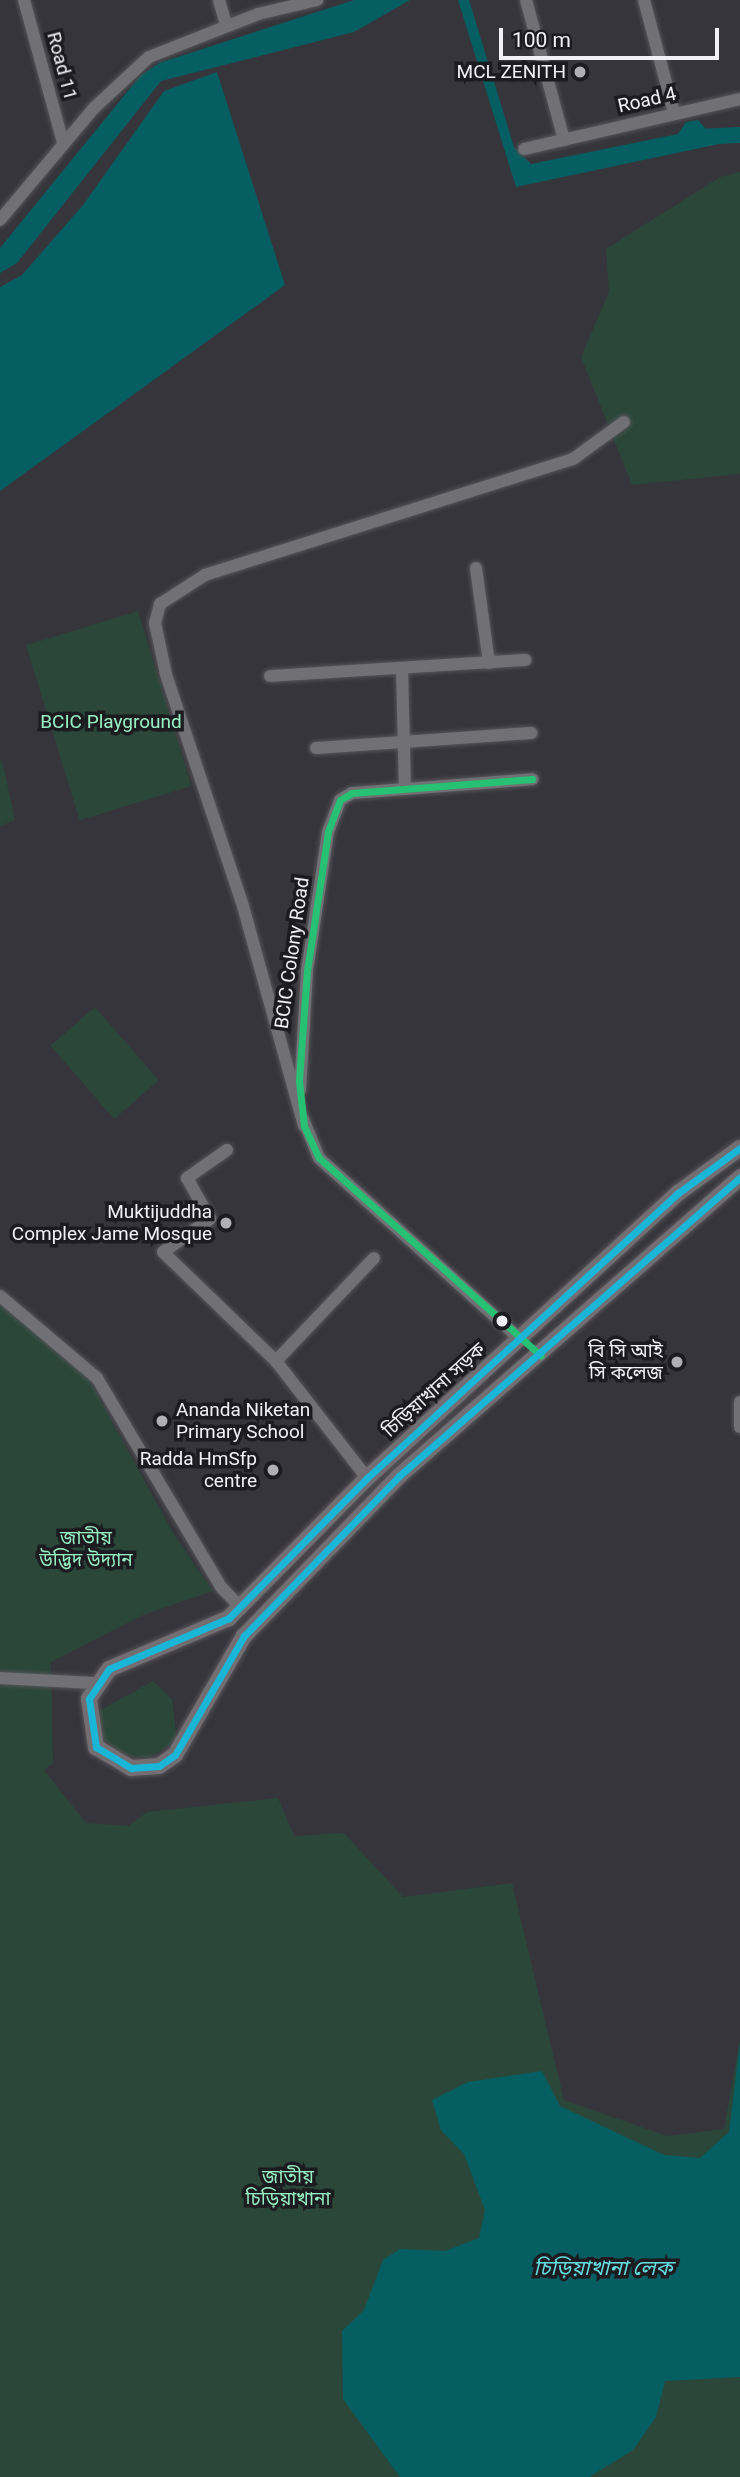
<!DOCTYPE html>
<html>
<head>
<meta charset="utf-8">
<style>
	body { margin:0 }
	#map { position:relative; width:740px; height:2477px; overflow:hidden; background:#36353b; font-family:Roboto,"Noto Sans Bengali",sans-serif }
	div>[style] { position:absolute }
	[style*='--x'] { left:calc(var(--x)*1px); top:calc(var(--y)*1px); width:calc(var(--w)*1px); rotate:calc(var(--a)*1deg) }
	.green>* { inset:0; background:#2a4739; transform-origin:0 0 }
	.water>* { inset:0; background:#055f62 }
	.canal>* { height:16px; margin:-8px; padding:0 8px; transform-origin:8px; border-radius:8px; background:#055f62 }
	.roads { filter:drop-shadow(0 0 2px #555459) drop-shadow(0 0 2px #555459) }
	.street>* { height:12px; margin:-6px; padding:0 6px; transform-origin:6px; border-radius:6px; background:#717074 }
	.secondary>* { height:16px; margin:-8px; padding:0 8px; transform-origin:8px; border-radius:8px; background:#726e72 }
	.bus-1>* { height:7px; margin:-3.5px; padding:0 3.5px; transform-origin:3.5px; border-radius:3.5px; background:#26c172 }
	.bus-2>* { height:7px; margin:-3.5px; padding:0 3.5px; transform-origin:3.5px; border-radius:3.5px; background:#1ab6d8 }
	.dots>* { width:19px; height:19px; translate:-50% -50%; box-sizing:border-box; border:4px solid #1c1c20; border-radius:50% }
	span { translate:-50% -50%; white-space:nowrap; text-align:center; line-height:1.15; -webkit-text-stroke:7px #1c1c20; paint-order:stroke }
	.street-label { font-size:19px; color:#f0f0f6 }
	.poi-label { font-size:19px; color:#f0f0f6 }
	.right { translate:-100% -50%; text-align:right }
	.left { translate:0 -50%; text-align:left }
	.park-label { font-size:19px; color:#97f1c4 }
	.water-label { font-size:21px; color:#64dde1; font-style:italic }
	.scale { position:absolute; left:499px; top:28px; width:220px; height:32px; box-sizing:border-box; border:4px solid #f0f0f6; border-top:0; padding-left:9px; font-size:21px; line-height:24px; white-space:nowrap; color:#f0f0f6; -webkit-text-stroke:5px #1c1c20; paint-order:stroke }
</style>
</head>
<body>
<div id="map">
	<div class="green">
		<i style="clip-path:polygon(740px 172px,740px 474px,632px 485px,581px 357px,609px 292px,606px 249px,720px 177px)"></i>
		<i style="left:138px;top:611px;width:183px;height:117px;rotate:73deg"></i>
		<i style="clip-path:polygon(2px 760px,15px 820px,0 826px,0 761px)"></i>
		<i style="left:95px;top:1007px;width:97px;height:59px;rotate:49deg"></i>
		<i style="clip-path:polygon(0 1302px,82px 1367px,175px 1536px,213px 1591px,143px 1615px,51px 1662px,53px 1763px,44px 1770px,86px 1823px,128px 1826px,147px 1812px,278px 1798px,294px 1836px,344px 1833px,403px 1897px,512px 1883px,564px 2100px,667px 2136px,724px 2129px,740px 2039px,740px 2477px,0 2477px)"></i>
		<i style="clip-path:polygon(153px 1681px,172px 1699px,177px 1740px,149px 1758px,124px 1755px,101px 1738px,99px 1711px)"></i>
	</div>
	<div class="water">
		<i style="clip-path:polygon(354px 0,410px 0,354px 32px,161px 81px,17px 263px,0 273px,0 248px,140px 76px,159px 63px)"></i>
		<i style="clip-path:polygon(458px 0,469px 0,514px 147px,531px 164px,678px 134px,686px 122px,698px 120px,719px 144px,516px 187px)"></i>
		<i style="clip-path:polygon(217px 72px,285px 285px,0 491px,0 287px,22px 275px,83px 205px,164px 91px)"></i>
		<i style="clip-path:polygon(740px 2042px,740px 2377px,665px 2381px,656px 2417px,633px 2450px,589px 2477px,400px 2477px,343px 2399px,342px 2331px,364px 2310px,383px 2260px,400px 2249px,445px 2251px,479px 2238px,485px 2210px,464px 2154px,441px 2130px,432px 2100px,468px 2082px,542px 2071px,560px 2106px,664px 2155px,700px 2158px,729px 2132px)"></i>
	</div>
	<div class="canal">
		<i style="--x:697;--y:137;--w:43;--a:-2.7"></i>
	</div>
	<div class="roads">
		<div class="street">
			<i style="--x:24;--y:0;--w:148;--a:74.7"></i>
			<i style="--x:219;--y:0;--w:26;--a:74"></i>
			<i style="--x:526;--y:0;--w:145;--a:74.8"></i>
			<i style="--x:644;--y:0;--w:117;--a:75.1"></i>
			<i style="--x:524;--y:149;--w:222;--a:-13"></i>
			<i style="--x:0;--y:220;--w:145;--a:-50"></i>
			<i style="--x:93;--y:109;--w:76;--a:-42.9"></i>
			<i style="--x:149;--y:57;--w:117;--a:-21.5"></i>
			<i style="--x:258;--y:14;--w:61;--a:-13.3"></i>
			<i style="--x:476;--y:568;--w:96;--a:82.2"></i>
			<i style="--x:402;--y:668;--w:121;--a:88.6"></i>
			<i style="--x:270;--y:676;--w:256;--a:-3.6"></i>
			<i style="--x:316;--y:748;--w:216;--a:-4"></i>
			<i style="--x:300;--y:1090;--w:119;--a:-86.6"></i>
			<i style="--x:307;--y:971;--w:141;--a:-81.4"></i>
			<i style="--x:328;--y:832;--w:34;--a:-69"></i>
			<i style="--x:340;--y:800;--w:14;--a:-30"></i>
			<i style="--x:352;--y:793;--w:181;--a:-4.4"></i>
			<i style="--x:303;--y:1119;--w:42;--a:67.7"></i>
			<i style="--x:319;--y:1158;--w:272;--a:42"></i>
			<i style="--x:304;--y:1126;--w:231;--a:-105.5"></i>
			<i style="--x:242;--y:903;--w:241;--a:-108.4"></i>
			<i style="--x:166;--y:674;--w:52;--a:-102.2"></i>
			<i style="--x:155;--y:623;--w:20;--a:-75"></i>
			<i style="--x:160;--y:604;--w:54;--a:-32.8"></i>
			<i style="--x:205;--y:575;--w:386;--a:-17.5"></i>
			<i style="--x:573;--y:459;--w:63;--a:-36"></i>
			<i style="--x:227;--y:1150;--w:49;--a:145"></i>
			<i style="--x:187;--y:1178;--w:47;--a:60.7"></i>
			<i style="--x:210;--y:1219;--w:57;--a:144.9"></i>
			<i style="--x:163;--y:1252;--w:157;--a:44"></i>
			<i style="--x:0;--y:1296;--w:127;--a:40.2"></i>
			<i style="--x:97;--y:1378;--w:243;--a:59.3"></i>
			<i style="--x:221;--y:1587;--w:29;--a:46"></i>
			<i style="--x:740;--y:1402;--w:25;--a:90"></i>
			<i style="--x:367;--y:1478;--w:148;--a:-127.9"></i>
			<i style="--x:276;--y:1361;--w:142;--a:-46.4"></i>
			<i style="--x:0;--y:1678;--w:97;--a:3"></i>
		</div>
		<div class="secondary">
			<i style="--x:740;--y:1148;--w:77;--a:144"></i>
			<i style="--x:678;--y:1193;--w:422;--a:137.5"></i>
			<i style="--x:367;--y:1478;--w:197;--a:134.6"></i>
			<i style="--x:229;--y:1618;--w:130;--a:157"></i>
			<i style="--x:109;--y:1669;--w:36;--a:124"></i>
			<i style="--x:89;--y:1699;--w:49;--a:81.7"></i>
			<i style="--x:96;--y:1747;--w:41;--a:31"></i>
			<i style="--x:131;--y:1768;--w:28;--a:-4"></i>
			<i style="--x:159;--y:1766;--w:19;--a:-35"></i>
			<i style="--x:175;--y:1755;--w:138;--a:-59.9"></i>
			<i style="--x:244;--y:1636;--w:223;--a:-45.9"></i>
			<i style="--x:399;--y:1476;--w:454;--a:-41.2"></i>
		</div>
	</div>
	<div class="bus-1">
		<i style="--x:532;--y:779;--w:181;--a:175.6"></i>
		<i style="--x:352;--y:793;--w:14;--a:150"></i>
		<i style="--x:340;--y:800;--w:34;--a:111"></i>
		<i style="--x:328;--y:832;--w:141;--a:98.6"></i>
		<i style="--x:307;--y:971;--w:110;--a:94.2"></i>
		<i style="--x:299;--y:1081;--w:45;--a:83.7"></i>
		<i style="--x:304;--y:1126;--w:35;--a:65"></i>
		<i style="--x:319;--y:1158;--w:297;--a:41.7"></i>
	</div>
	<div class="bus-2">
		<i style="--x:740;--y:1148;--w:77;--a:144"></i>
		<i style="--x:678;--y:1193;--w:422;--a:137.5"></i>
		<i style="--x:367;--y:1478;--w:197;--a:134.6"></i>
		<i style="--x:229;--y:1618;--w:130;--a:157"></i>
		<i style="--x:109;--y:1669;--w:36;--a:124"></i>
		<i style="--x:89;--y:1699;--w:49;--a:81.7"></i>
		<i style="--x:96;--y:1747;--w:41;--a:31"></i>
		<i style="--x:131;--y:1768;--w:28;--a:-4"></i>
		<i style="--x:159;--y:1766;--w:19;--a:-35"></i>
		<i style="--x:175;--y:1755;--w:138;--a:-59.9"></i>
		<i style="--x:244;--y:1636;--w:223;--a:-45.9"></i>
		<i style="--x:399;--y:1476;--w:454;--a:-41.2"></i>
	</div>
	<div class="dots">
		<i style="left:580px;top:72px;background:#afafb5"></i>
		<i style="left:226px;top:1223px;background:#afafb5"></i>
		<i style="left:502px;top:1321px;background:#f0f0f6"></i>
		<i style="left:677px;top:1362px;background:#afafb5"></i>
		<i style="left:162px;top:1421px;background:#afafb5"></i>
		<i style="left:273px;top:1470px;background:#afafb5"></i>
	</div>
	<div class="street-label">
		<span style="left:62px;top:66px;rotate:75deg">Road 11</span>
		<span style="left:647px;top:100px;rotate:-13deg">Road 4</span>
		<span style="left:292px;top:953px;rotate:-82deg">BCIC Colony Road</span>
		<span style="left:434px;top:1390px;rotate:-42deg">চিড়িয়াখানা সড়ক</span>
	</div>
	<div class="poi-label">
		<span class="right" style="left:566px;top:72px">MCL ZENITH</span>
		<span class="right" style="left:212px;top:1223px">Muktijuddha<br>Complex Jame Mosque</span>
		<span class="right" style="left:663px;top:1362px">বি সি আই<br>সি কলেজ</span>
		<span class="left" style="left:176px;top:1421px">Ananda Niketan<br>Primary School</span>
		<span class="right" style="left:257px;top:1470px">Radda HmSfp<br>centre</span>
	</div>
	<div class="park-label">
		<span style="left:111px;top:722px">BCIC Playground</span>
		<span style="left:86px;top:1549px">জাতীয়<br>উদ্ভিদ উদ্যান</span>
		<span style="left:288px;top:2188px">জাতীয়<br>চিড়িয়াখানা</span>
	</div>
	<div class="water-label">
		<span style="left:603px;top:2268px">চিড়িয়াখানা লেক</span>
	</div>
	<div class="scale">100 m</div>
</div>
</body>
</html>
